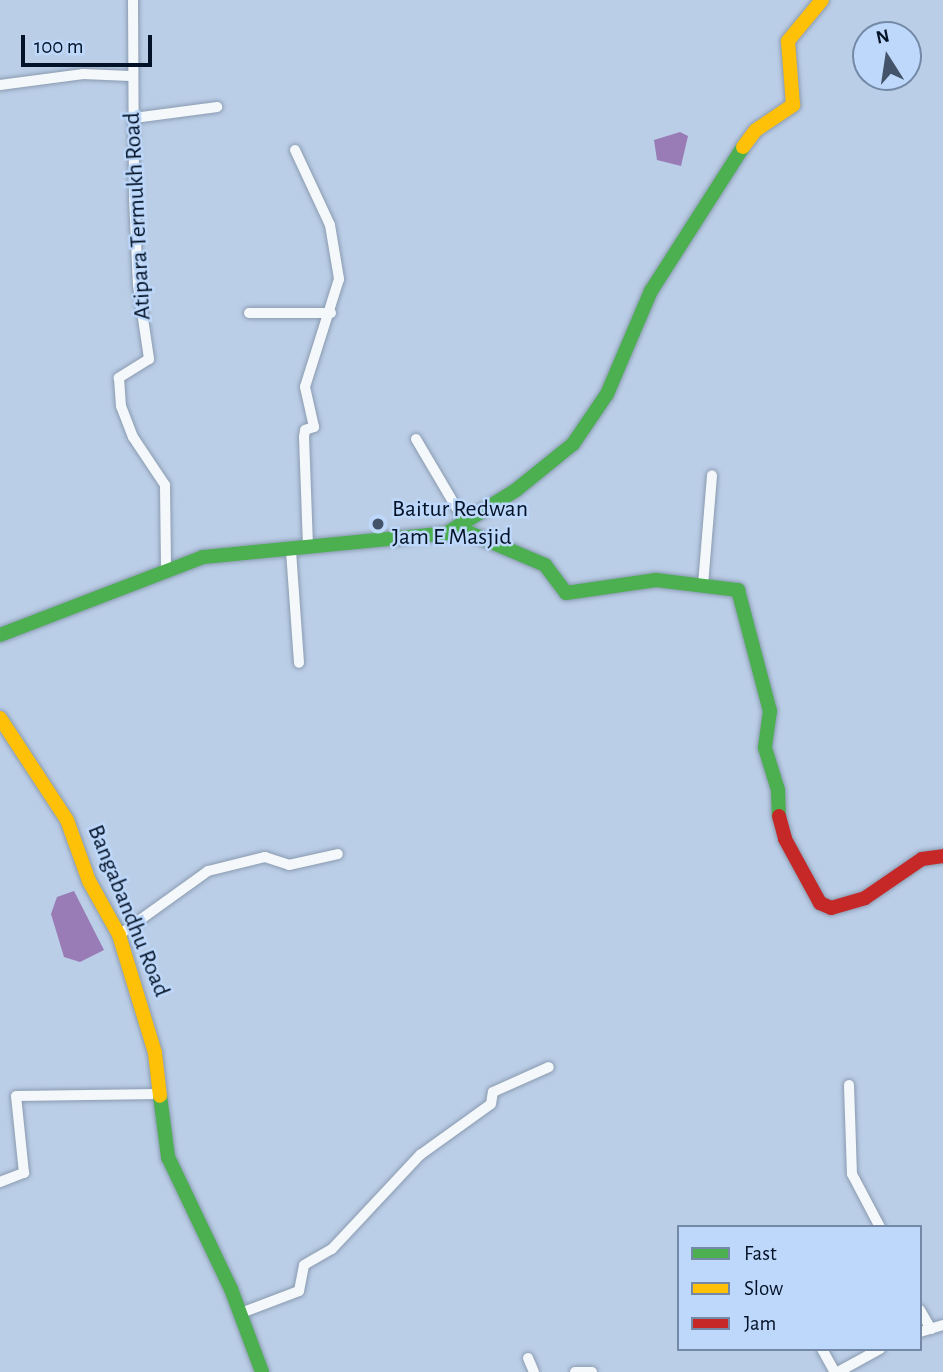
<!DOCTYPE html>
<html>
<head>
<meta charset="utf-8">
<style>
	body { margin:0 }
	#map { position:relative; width:943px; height:1372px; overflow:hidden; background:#bbcee7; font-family:"Alegreya Sans",sans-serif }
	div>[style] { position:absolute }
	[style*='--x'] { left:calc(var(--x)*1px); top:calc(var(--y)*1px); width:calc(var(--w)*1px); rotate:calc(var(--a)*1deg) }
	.water>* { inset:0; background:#997bb6 }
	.roads { filter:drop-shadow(0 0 2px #8a9bb0) drop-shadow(0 0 2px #8a9bb0) }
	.street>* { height:10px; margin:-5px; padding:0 5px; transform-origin:5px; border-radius:5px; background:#f5f8fb }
	.fast>* { height:14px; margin:-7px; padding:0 7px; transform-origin:7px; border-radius:7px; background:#4caf50 }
	.slow>* { height:14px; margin:-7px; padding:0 7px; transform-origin:7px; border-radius:7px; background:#ffc107 }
	.jam>* { height:14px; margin:-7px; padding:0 7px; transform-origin:7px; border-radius:7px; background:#c62828 }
	.dots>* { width:19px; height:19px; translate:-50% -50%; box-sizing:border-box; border:4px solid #bdd8fb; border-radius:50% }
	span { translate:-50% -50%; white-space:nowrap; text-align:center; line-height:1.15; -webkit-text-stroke:5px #bdd8fb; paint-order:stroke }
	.street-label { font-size:24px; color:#031226 }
	.poi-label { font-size:24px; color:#031226 }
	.left { translate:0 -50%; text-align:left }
	.legend { position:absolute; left:677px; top:1225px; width:245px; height:126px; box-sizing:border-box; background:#bdd8fb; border:2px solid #7389a6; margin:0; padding:9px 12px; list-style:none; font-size:21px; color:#031226 }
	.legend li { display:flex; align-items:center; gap:14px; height:35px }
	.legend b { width:35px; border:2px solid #7389a6 }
	.north { position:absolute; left:852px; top:21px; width:70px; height:70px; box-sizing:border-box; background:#bdd8fb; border:2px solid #7389a6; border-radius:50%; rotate:348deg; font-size:19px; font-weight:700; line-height:28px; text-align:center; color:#031226 }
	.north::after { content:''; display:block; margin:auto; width:24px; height:32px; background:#43546a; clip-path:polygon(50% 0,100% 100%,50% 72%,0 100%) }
	.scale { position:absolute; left:21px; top:35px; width:131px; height:32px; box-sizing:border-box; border:4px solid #031226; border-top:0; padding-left:9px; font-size:21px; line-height:24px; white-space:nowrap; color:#031226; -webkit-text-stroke:5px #bdd8fb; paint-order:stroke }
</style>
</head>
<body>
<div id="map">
	<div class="water">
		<i style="clip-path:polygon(680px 132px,688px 136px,681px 166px,657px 160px,654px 140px)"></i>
		<i style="clip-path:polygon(74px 891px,104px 950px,80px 962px,64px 957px,51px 914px,57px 897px)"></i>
	</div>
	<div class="roads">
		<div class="street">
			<i style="--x:133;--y:0;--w:197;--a:89.7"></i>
			<i style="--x:134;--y:197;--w:88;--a:87.4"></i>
			<i style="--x:138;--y:285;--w:75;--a:81.5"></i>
			<i style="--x:149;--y:359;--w:36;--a:148"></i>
			<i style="--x:119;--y:378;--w:28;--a:86"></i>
			<i style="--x:121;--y:406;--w:33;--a:69"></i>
			<i style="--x:133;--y:437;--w:58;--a:56.3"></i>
			<i style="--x:165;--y:485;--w:84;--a:89.3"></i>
			<i style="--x:0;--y:85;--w:84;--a:-7.5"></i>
			<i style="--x:83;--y:74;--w:47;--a:2.4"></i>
			<i style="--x:134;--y:118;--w:84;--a:-7.5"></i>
			<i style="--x:295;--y:150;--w:83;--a:65"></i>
			<i style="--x:330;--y:225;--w:55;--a:80.5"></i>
			<i style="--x:339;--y:279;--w:113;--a:107.5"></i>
			<i style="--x:305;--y:387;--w:41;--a:77.3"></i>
			<i style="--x:314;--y:427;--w:9;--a:162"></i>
			<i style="--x:305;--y:430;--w:7;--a:98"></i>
			<i style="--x:304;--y:437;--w:111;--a:87.9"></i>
			<i style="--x:249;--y:313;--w:82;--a:0"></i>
			<i style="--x:416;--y:439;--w:99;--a:59.5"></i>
			<i style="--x:291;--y:551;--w:112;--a:85.9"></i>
			<i style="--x:703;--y:585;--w:110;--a:-85.3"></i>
			<i style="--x:119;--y:935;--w:110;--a:-35.7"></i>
			<i style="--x:208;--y:871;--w:59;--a:-13.8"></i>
			<i style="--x:265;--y:857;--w:25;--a:18"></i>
			<i style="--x:289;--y:865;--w:50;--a:-12.7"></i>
			<i style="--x:849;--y:1085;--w:89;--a:88.1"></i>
			<i style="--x:852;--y:1174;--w:60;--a:62.2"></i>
			<i style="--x:0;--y:1182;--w:26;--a:-21"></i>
			<i style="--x:24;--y:1173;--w:77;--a:-95.9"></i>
			<i style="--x:16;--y:1096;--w:143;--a:-0.8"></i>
			<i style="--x:920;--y:1310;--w:22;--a:60"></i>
			<i style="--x:241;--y:1313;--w:62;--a:-20.8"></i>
			<i style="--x:299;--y:1291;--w:26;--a:-79"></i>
			<i style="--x:304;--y:1265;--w:32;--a:-30"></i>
			<i style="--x:332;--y:1249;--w:129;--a:-46.9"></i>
			<i style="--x:420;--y:1155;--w:87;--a:-35.7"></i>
			<i style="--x:491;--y:1104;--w:12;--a:-81"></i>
			<i style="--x:493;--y:1092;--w:61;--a:-24.1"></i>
			<i style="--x:920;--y:1332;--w:24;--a:-17"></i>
			<i style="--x:822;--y:1349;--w:26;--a:61"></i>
			<i style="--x:528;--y:1358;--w:15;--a:67"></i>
			<i style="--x:575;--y:1372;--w:17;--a:0"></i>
			<i style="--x:838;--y:1372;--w:48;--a:-28.7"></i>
		</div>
		<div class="fast">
			<i style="--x:458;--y:528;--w:95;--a:23"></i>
			<i style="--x:545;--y:565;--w:35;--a:53"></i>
			<i style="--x:566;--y:593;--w:91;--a:-8.2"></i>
			<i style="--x:656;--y:580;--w:83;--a:7"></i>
			<i style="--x:738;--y:590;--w:125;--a:75.2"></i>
			<i style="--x:770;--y:711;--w:37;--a:98"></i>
			<i style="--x:765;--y:748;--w:44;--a:72.8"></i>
			<i style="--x:778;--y:790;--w:26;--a:88"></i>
			<i style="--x:0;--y:635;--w:217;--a:-21"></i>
			<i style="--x:203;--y:557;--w:245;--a:-5.6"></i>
			<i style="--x:447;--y:533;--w:81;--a:-31.9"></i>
			<i style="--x:516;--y:490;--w:73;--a:-38.9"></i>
			<i style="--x:573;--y:444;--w:60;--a:-55.8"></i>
			<i style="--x:607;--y:394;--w:112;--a:-66.9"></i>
			<i style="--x:651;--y:291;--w:171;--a:-57.4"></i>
			<i style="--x:160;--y:1096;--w:62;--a:82.5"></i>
			<i style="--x:168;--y:1157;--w:146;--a:64.5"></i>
			<i style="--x:231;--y:1289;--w:89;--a:69.5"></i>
		</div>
		<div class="slow">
			<i style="--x:743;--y:147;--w:21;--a:-53"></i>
			<i style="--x:756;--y:130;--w:45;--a:-34"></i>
			<i style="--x:793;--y:105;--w:64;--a:-94.5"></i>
			<i style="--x:788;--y:41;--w:53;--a:-50.3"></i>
			<i style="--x:0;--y:718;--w:122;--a:56.7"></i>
			<i style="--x:67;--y:820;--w:65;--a:70.2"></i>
			<i style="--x:89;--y:881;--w:62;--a:60.9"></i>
			<i style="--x:119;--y:935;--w:123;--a:73"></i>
			<i style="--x:155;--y:1053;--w:43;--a:83.4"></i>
		</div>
		<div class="jam">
			<i style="--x:779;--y:816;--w:24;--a:75"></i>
			<i style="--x:785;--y:839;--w:73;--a:61.3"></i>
			<i style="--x:820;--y:903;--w:12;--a:24"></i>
			<i style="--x:831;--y:908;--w:35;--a:-16"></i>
			<i style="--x:865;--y:898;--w:69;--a:-34.4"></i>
			<i style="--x:922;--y:859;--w:21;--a:-8"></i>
		</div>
	</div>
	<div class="dots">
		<i style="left:378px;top:524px;background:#43546a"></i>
	</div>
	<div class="street-label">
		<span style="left:138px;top:216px;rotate:-93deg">Atipara Termukh Road</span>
		<span style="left:128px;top:911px;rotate:68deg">Bangabandhu Road</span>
	</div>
	<div class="poi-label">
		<span class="left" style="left:392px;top:524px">Baitur Redwan<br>Jam E Masjid</span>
	</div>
	<ul class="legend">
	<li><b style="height:9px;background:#4caf50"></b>Fast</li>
	<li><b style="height:9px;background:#ffc107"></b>Slow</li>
	<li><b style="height:9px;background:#c62828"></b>Jam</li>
	</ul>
	<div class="north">N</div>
	<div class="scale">100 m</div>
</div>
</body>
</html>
